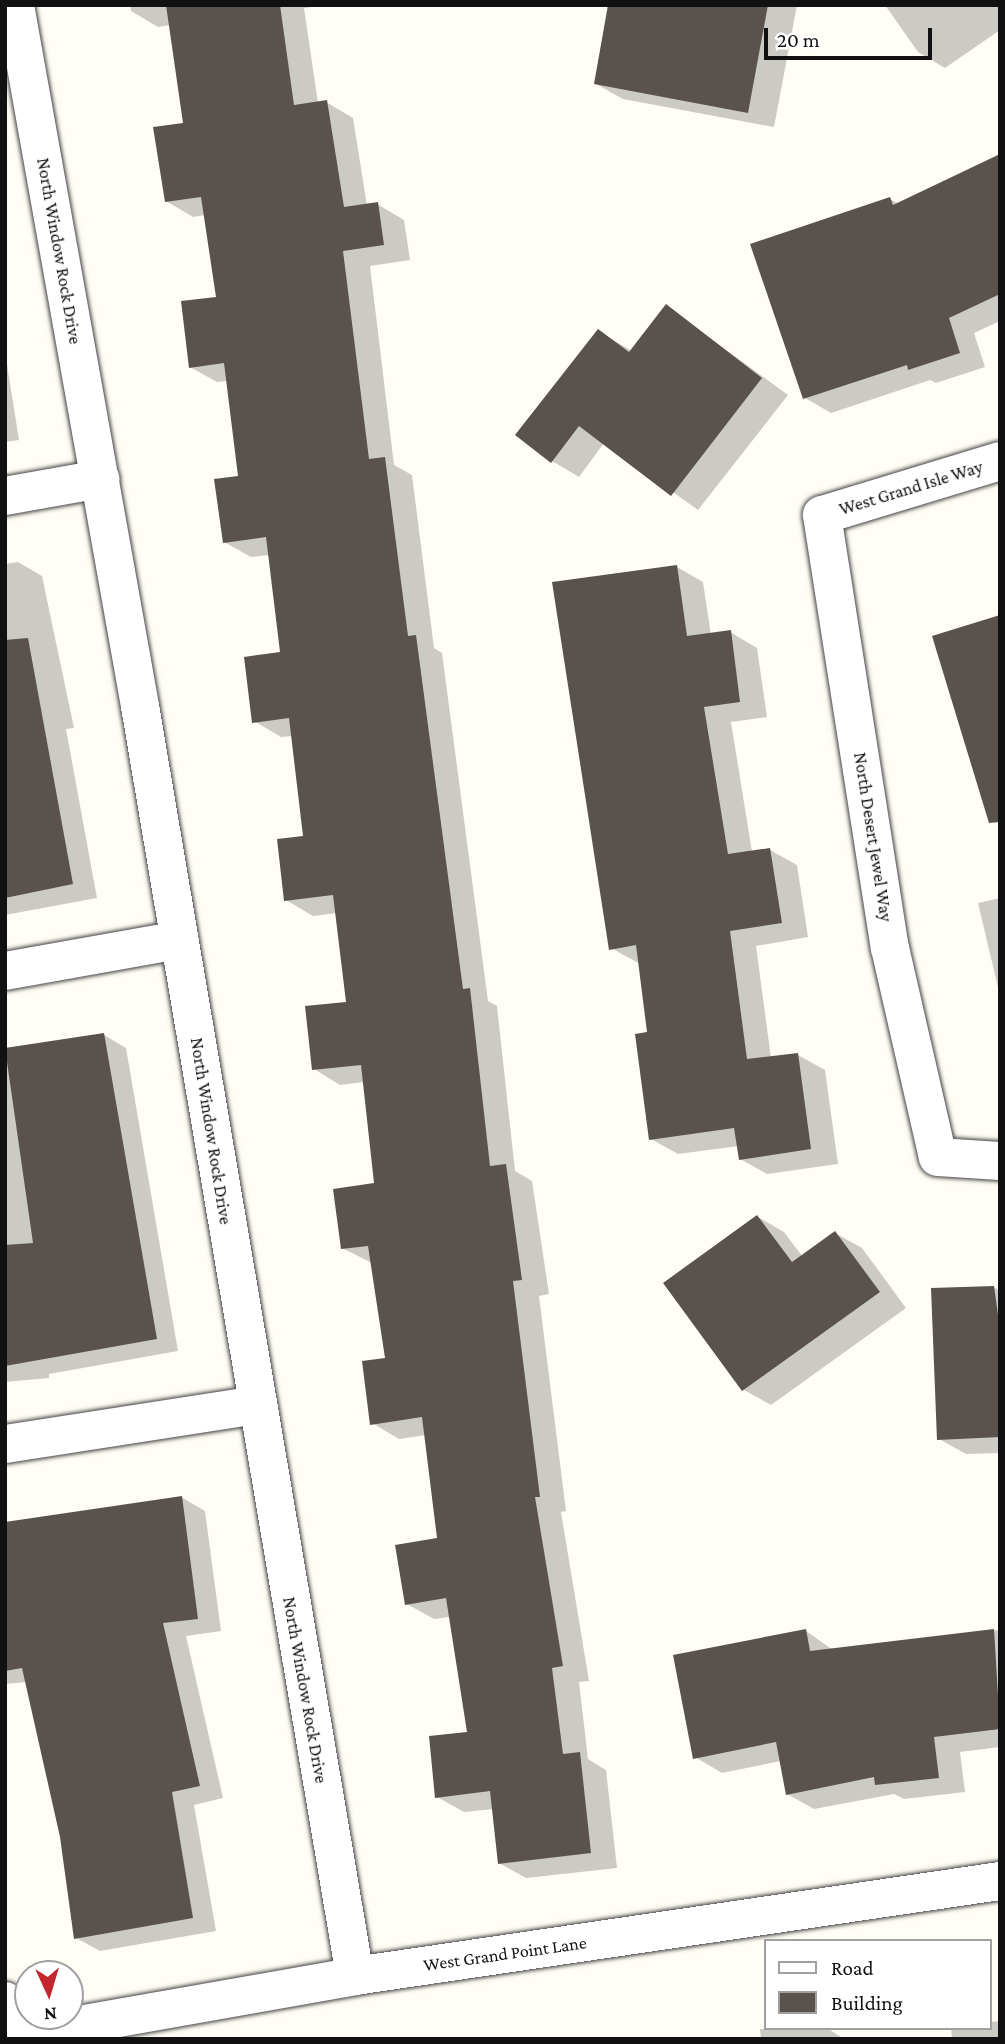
<!DOCTYPE html>
<html>
<head>
<meta charset="utf-8">
<style>
	body { margin:0 }
	#map { position:relative; width:1005px; height:2044px; overflow:hidden; background:#fffdf5; font-family:"Crimson Pro",serif }
	div>[style] { position:absolute }
	[style*='--x'] { left:calc(var(--x)*1px); top:calc(var(--y)*1px); width:calc(var(--w)*1px); rotate:calc(var(--a)*1deg) }
	.shadow>* { inset:0; background:#0003 }
	.building>* { inset:0; background:#5a524d }
	.roads { filter:drop-shadow(0 0 2px #444) drop-shadow(0 0 2px #444) }
	.minor>* { height:38px; margin:-19px; padding:0 19px; transform-origin:19px; border-radius:19px; background:#fff }
	span { translate:-50% -50%; white-space:nowrap; text-align:center; line-height:1.15; -webkit-text-stroke:7px #fff; paint-order:stroke }
	.street-label { font-size:18px; color:#111 }
	.frame { position:absolute; inset:0; border:7px solid #111; pointer-events:none }
	.legend { position:absolute; left:764px; top:1939px; width:228px; height:91px; box-sizing:border-box; background:#fff; border:2px solid #a0a0a0; margin:0; padding:9px 12px; list-style:none; font-size:21px; color:#111 }
	.legend li { display:flex; align-items:center; gap:14px; height:35px }
	.legend b { width:35px; border:2px solid #a0a0a0 }
	.north { position:absolute; left:14px; top:1960px; width:70px; height:70px; box-sizing:border-box; background:#fff; border:2px solid #a0a0a0; border-radius:50%; rotate:176deg; font-size:19px; font-weight:700; line-height:28px; text-align:center; color:#111 }
	.north::after { content:''; display:block; margin:auto; width:24px; height:32px; background:#c4262e; clip-path:polygon(50% 0,100% 100%,50% 72%,0 100%) }
	.scale { position:absolute; left:764px; top:28px; width:168px; height:32px; box-sizing:border-box; border:4px solid #111; border-top:0; padding-left:9px; font-size:21px; line-height:24px; white-space:nowrap; color:#111; -webkit-text-stroke:5px #fff; paint-order:stroke }
</style>
</head>
<body>
<div id="map">
	<div class="shadow">
		<i style="clip-path:polygon(130px 5px,327px 5px,304px 8px,318px 103px,326px 102px,353px 118px,367px 206px,377px 204px,404px 220px,410px 260px,370px 266px,394px 465px,412px 475px,434px 648px,442px 653px,488px 1001px,497px 1006px,515px 1171px,532px 1181px,549px 1294px,539px 1296px,566px 1511px,561px 1512px,589px 1681px,579px 1682px,588px 1759px,606px 1770px,617px 1868px,526px 1878px,499px 1863px,493px 1809px,464px 1812px,437px 1797px,469px 1733px,450px 1617px,434px 1619px,407px 1604px,438px 1540px,426px 1435px,399px 1439px,372px 1423px,387px 1359px,372px 1263px,342px 1248px,376px 1185px,364px 1082px,340px 1085px,314px 1069px,348px 1003px,337px 913px,313px 916px,286px 900px,305px 838px,293px 736px,281px 737px,254px 721px,282px 654px,270px 555px,251px 557px,224px 542px,240px 477px,228px 381px,217px 382px,190px 367px,218px 298px,205px 215px,193px 217px,166px 201px,185px 124px,171px 25px,158px 27px,131px 11px)"></i>
		<i style="clip-path:polygon(610px 5px,797px 5px,774px 127px,623px 99px,596px 84px)"></i>
		<i style="clip-path:polygon(885px 5px,1000px 5px,1000px 30px,945px 68px,918px 52px)"></i>
		<i style="clip-path:polygon(1000px 156px,1000px 321px,974px 333px,985px 367px,936px 383px,930px 380px,831px 413px,805px 398px,890px 199px,899px 204px)"></i>
		<i style="clip-path:polygon(667px 307px,788px 395px,698px 510px,604px 443px,579px 477px,552px 461px,598px 331px,632px 351px)"></i>
		<i style="clip-path:polygon(5px 352px,19px 440px,5px 442px)"></i>
		<i style="clip-path:polygon(18px 562px,42px 576px,74px 728px,66px 729px,97px 898px,5px 915px,5px 564px)"></i>
		<i style="clip-path:polygon(677px 567px,703px 582px,711px 635px,730px 632px,757px 648px,767px 717px,731px 722px,752px 852px,770px 850px,797px 865px,808px 937px,756px 946px,771px 1058px,798px 1055px,825px 1070px,838px 1164px,767px 1174px,740px 1159px,739px 1146px,678px 1154px,651px 1139px,649px 1033px,640px 964px,611px 948px)"></i>
		<i style="clip-path:polygon(1000px 898px,1000px 996px,978px 903px)"></i>
		<i style="clip-path:polygon(104px 1035px,126px 1048px,178px 1351px,49px 1374px,49px 1378px,5px 1382px,5px 1049px)"></i>
		<i style="clip-path:polygon(758px 1217px,784px 1232px,802px 1256px,835px 1233px,862px 1248px,906px 1308px,771px 1405px,744px 1390px)"></i>
		<i style="clip-path:polygon(994px 1287px,1000px 1291px,1000px 1453px,966px 1454px,939px 1439px)"></i>
		<i style="clip-path:polygon(181px 1497px,205px 1511px,221px 1631px,186px 1636px,223px 1798px,194px 1805px,216px 1931px,100px 1951px,76px 1938px,62px 1837px,27px 1682px,5px 1684px,5px 1523px)"></i>
		<i style="clip-path:polygon(1000px 1630px,1000px 1747px,960px 1752px,965px 1792px,904px 1799px,894px 1794px,814px 1809px,787px 1794px,781px 1761px,722px 1773px,695px 1757px,806px 1631px,833px 1650px)"></i>
		<i style="clip-path:polygon(1000px 2021px,1000px 2039px,952px 2039px,951px 2028px,989px 2028px,989px 2022px)"></i>
		<i style="clip-path:polygon(827px 2028px,844px 2039px,761px 2039px,760px 2029px)"></i>
	</div>
	<div class="building">
		<i style="clip-path:polygon(166px 5px,280px 5px,294px 105px,327px 100px,344px 207px,378px 202px,384px 245px,343px 251px,369px 459px,385px 457px,408px 636px,416px 635px,463px 989px,470px 988px,490px 1166px,506px 1164px,522px 1280px,513px 1281px,540px 1497px,535px 1497px,563px 1666px,552px 1668px,563px 1754px,580px 1752px,591px 1853px,498px 1864px,490px 1791px,435px 1798px,429px 1736px,467px 1732px,446px 1598px,405px 1605px,395px 1545px,437px 1538px,422px 1417px,370px 1425px,362px 1361px,385px 1358px,368px 1246px,341px 1249px,333px 1189px,374px 1183px,361px 1065px,312px 1070px,305px 1006px,346px 1002px,333px 895px,284px 901px,277px 839px,303px 836px,289px 718px,252px 723px,244px 657px,280px 652px,266px 537px,223px 543px,214px 479px,238px 476px,224px 363px,189px 368px,181px 301px,216px 297px,201px 197px,165px 202px,153px 127px,183px 123px)"></i>
		<i style="clip-path:polygon(608px 5px,768px 5px,748px 113px,594px 84px)"></i>
		<i style="clip-path:polygon(1000px 154px,1000px 294px,949px 318px,960px 353px,908px 370px,907px 365px,803px 399px,750px 244px,890px 197px,893px 205px)"></i>
		<i style="clip-path:polygon(666px 304px,762px 378px,671px 496px,579px 426px,551px 463px,515px 435px,598px 329px,629px 352px)"></i>
		<i style="clip-path:polygon(677px 565px,687px 636px,731px 630px,740px 702px,704px 707px,728px 854px,770px 848px,782px 923px,730px 931px,747px 1059px,798px 1053px,811px 1149px,739px 1160px,734px 1128px,649px 1140px,635px 1034px,647px 1032px,636px 945px,609px 950px,552px 582px)"></i>
		<i style="clip-path:polygon(1000px 615px,1000px 822px,989px 823px,932px 636px)"></i>
		<i style="clip-path:polygon(28px 638px,73px 884px,5px 898px,5px 640px)"></i>
		<i style="clip-path:polygon(104px 1033px,157px 1339px,5px 1366px,5px 1245px,33px 1243px,5px 1048px)"></i>
		<i style="clip-path:polygon(757px 1215px,792px 1262px,835px 1231px,880px 1292px,742px 1391px,663px 1283px)"></i>
		<i style="clip-path:polygon(994px 1286px,1000px 1329px,1000px 1437px,937px 1440px,931px 1288px)"></i>
		<i style="clip-path:polygon(182px 1496px,198px 1619px,163px 1623px,200px 1786px,172px 1792px,193px 1918px,74px 1939px,60px 1837px,22px 1668px,5px 1671px,5px 1522px)"></i>
		<i style="clip-path:polygon(806px 1629px,810px 1651px,994px 1629px,1000px 1729px,934px 1737px,939px 1778px,875px 1785px,874px 1777px,786px 1795px,776px 1742px,693px 1759px,673px 1655px)"></i>
	</div>
	<div class="roads">
		<div class="minor">
			<i style="--x:15;--y:5;--w:712;--a:79.89"></i>
			<i style="--x:140;--y:706;--w:1288;--a:80.39"></i>
			<i style="--x:1000;--y:461;--w:186;--a:163.1"></i>
			<i style="--x:822;--y:515;--w:438;--a:81.1"></i>
			<i style="--x:890;--y:948;--w:214;--a:77.1"></i>
			<i style="--x:938;--y:1157;--w:62;--a:3.7"></i>
			<i style="--x:5;--y:496;--w:97;--a:-10.1"></i>
			<i style="--x:5;--y:971;--w:177;--a:-10.1"></i>
			<i style="--x:5;--y:1444;--w:254;--a:-8.8"></i>
			<i style="--x:5;--y:2001;--w:36;--a:81"></i>
			<i style="--x:5;--y:2038;--w:355;--a:-10"></i>
			<i style="--x:355;--y:1976;--w:652;--a:-8.38"></i>
		</div>
	</div>
	<div class="street-label">
		<span style="left:59px;top:251px;rotate:80deg">North Window Rock Drive</span>
		<span style="left:911px;top:488px;rotate:-17deg">West Grand Isle Way</span>
		<span style="left:873px;top:837px;rotate:81deg">North Desert Jewel Way</span>
		<span style="left:211px;top:1131px;rotate:81deg">North Window Rock Drive</span>
		<span style="left:305px;top:1690px;rotate:80deg">North Window Rock Drive</span>
		<span style="left:505px;top:1954px;rotate:-8deg">West Grand Point Lane</span>
	</div>
	<div class="frame"></div>
	<ul class="legend">
	<li><b style="height:9px;background:#fff"></b>Road</li>
	<li><b style="height:19px;background:#5a524d"></b>Building</li>
	</ul>
	<div class="north">N</div>
	<div class="scale">20 m</div>
</div>
</body>
</html>
